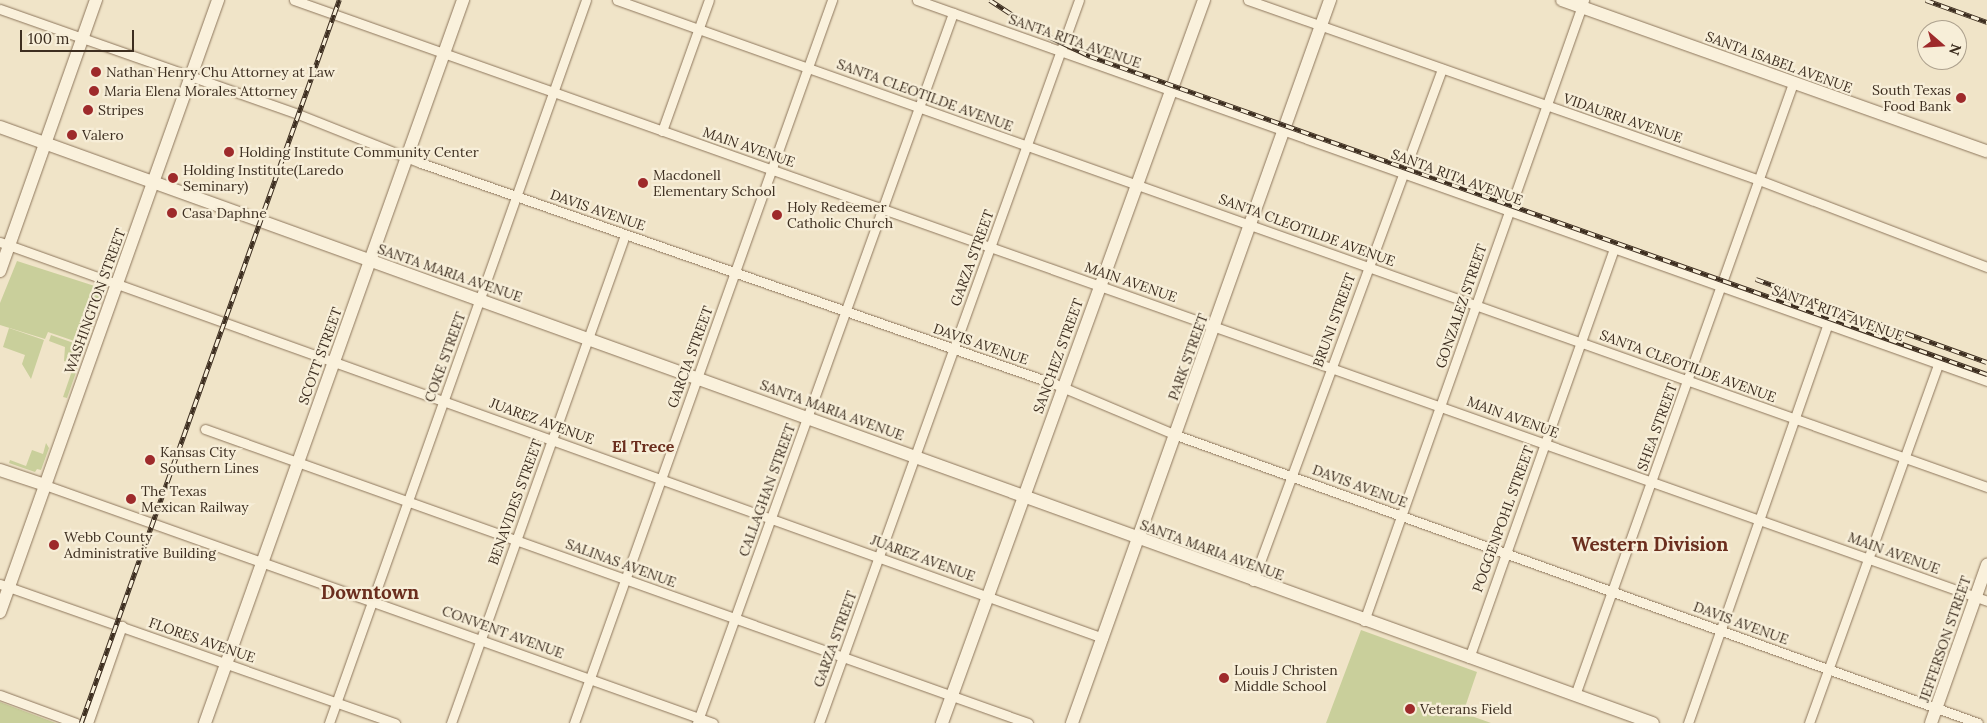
<!DOCTYPE html>
<html>
<head>
<meta charset="utf-8">
<style>
	body { margin:0 }
	#map { position:relative; width:1987px; height:723px; overflow:hidden; background:#f0e4c8; font-family:Lora,serif }
	div>[style] { position:absolute }
	[style*='--x'] { left:calc(var(--x)*1px); top:calc(var(--y)*1px); width:calc(var(--w)*1px); rotate:calc(var(--a)*1deg) }
	.green>* { inset:0; background:#c9cf9b }
	.roads { filter:drop-shadow(0 0 1px #8d765c) drop-shadow(0 0 1px #8d765c) }
	.street>* { height:9px; margin:-4.5px; padding:0 4.5px; transform-origin:4.5px; border-radius:4.5px; background:#faf1dc }
	.secondary>* { height:12px; margin:-6px; padding:0 6px; transform-origin:6px; border-radius:6px; background:#faf1dc }
	.rail>* { height:4.5px; margin-top:-2.25px; transform-origin:0; background:repeating-linear-gradient(90deg,#f7eed8 0 8px,#3d2e20 0 16px); box-sizing:border-box; border-block:1px solid #3d2e20 }
	.dots>* { width:14px; height:14px; translate:-50% -50%; box-sizing:border-box; border:2px solid #f7eed8; border-radius:50% }
	span { translate:-50% -50%; white-space:nowrap; text-align:center; line-height:1.15; -webkit-text-stroke:4.5px #f7eed8; paint-order:stroke }
	.street-label { font-size:14px; color:#3d2e20 }
	.poi-label { font-size:14px; color:#3d2e20 }
	.left { translate:0 -50%; text-align:left }
	.right { translate:-100% -50%; text-align:right }
	.quarter-label { font-size:16px; color:#6b2e1e; font-weight:700 }
	.district-label { font-size:19px; color:#6b2e1e; font-weight:700 }
	.north { position:absolute; left:1917px; top:20px; width:50px; height:50px; box-sizing:border-box; background:#f7eed8; border:1px solid #ada18e; border-radius:50%; rotate:109deg; font-size:14px; font-weight:700; line-height:20px; text-align:center; color:#3d2e20 }
	.north::after { content:''; display:block; margin:auto; width:18px; height:22px; background:#9e2a2b; clip-path:polygon(50% 0,100% 100%,50% 72%,0 100%) }
	.scale { position:absolute; left:20px; top:30px; width:114px; height:22px; box-sizing:border-box; border:2px solid #3d2e20; border-top:0; padding-left:6px; font-size:15px; line-height:18px; white-space:nowrap; color:#3d2e20; -webkit-text-stroke:4px #f7eed8; paint-order:stroke }
</style>
</head>
<body>
<div id="map">
	<div class="green">
		<i style="clip-path:polygon(17px 261px,104px 289px,86px 345px,48px 332px,45px 339px,0 325px,0 303px)"></i>
		<i style="clip-path:polygon(9px 328px,44px 340px,31px 379px,22px 364px,25px 355px,3px 347px)"></i>
		<i style="clip-path:polygon(51px 335px,85px 347px,67px 398px,63px 397px,74px 365px,64px 361px,65px 347px,49px 341px)"></i>
		<i style="clip-path:polygon(46px 443px,49px 448px,41px 470px,37px 469px,35px 472px,9px 463px,10px 460px,26px 466px,32px 450px,43px 454px)"></i>
		<i style="clip-path:polygon(1361px 630px,1477px 672px,1463px 713px,1491px 723px,1326px 723px)"></i>
		<i style="clip-path:polygon(0 702px,53px 722px,56px 723px,0 723px)"></i>
	</div>
	<div class="roads">
		<div class="street">
			<i style="--x:294;--y:0;--w:1797;--a:19.54"></i>
			<i style="--x:617;--y:0;--w:1454;--a:19.57"></i>
			<i style="--x:917;--y:0;--w:1136;--a:19.6"></i>
			<i style="--x:1248;--y:0;--w:542;--a:19.4"></i>
			<i style="--x:1759;--y:180;--w:244;--a:20.9"></i>
			<i style="--x:0;--y:9;--w:316;--a:19.4"></i>
			<i style="--x:298;--y:114;--w:132;--a:21.7"></i>
			<i style="--x:421;--y:163;--w:671;--a:19.22"></i>
			<i style="--x:1055;--y:384;--w:131;--a:22.9"></i>
			<i style="--x:1176;--y:435;--w:852;--a:19.75"></i>
			<i style="--x:662;--y:131;--w:139;--a:-70.3"></i>
			<i style="--x:0;--y:242;--w:1172;--a:19.75"></i>
			<i style="--x:205;--y:429;--w:874;--a:19.66"></i>
			<i style="--x:45;--y:485;--w:709;--a:19.61"></i>
			<i style="--x:1253;--y:581;--w:546;--a:-69.74"></i>
			<i style="--x:0;--y:584;--w:419;--a:19.4"></i>
			<i style="--x:1364;--y:621;--w:659;--a:-70.49"></i>
			<i style="--x:1469;--y:658;--w:435;--a:-70.5"></i>
			<i style="--x:0;--y:695;--w:81;--a:20.2"></i>
			<i style="--x:1575;--y:695;--w:650;--a:-70.39"></i>
			<i style="--x:88;--y:723;--w:103;--a:-70.7"></i>
			<i style="--x:329;--y:723;--w:767;--a:-70.43"></i>
			<i style="--x:451;--y:723;--w:518;--a:-70.38"></i>
			<i style="--x:574;--y:723;--w:768;--a:-70.36"></i>
			<i style="--x:697;--y:723;--w:755;--a:-70.17"></i>
			<i style="--x:819;--y:723;--w:768;--a:-70.22"></i>
			<i style="--x:1688;--y:723;--w:423;--a:-70.7"></i>
			<i style="--x:1809;--y:723;--w:381;--a:-70.2"></i>
		</div>
		<div class="secondary">
			<i style="--x:1562;--y:0;--w:451;--a:19.6"></i>
			<i style="--x:0;--y:127;--w:1757;--a:19.83"></i>
			<i style="--x:0;--y:271;--w:288;--a:-70.5"></i>
			<i style="--x:0;--y:470;--w:47;--a:18.4"></i>
			<i style="--x:0;--y:612;--w:650;--a:-70.39"></i>
			<i style="--x:205;--y:723;--w:768;--a:-70.36"></i>
			<i style="--x:942;--y:723;--w:769;--a:-70.08"></i>
			<i style="--x:1072;--y:723;--w:768;--a:-70.36"></i>
			<i style="--x:1931;--y:723;--w:168;--a:-70.5"></i>
		</div>
	</div>
	<div class="rail">
		<i style="--x:990;--y:0;--w:55;--a:33.1"></i>
		<i style="--x:1036;--y:30;--w:60;--a:25.7"></i>
		<i style="--x:1090;--y:56;--w:952;--a:19.52"></i>
		<i style="--x:1926;--y:0;--w:65;--a:19.8"></i>
		<i style="--x:1756;--y:279;--w:245;--a:19.8"></i>
		<i style="--x:81;--y:723;--w:768;--a:-70.36"></i>
	</div>
	<div class="dots">
		<i style="left:96px;top:72px;background:#9e2a2b"></i>
		<i style="left:94px;top:91px;background:#9e2a2b"></i>
		<i style="left:1961px;top:98px;background:#9e2a2b"></i>
		<i style="left:88px;top:110px;background:#9e2a2b"></i>
		<i style="left:72px;top:135px;background:#9e2a2b"></i>
		<i style="left:229px;top:152px;background:#9e2a2b"></i>
		<i style="left:173px;top:178px;background:#9e2a2b"></i>
		<i style="left:643px;top:183px;background:#9e2a2b"></i>
		<i style="left:172px;top:213px;background:#9e2a2b"></i>
		<i style="left:777px;top:215px;background:#9e2a2b"></i>
		<i style="left:150px;top:460px;background:#9e2a2b"></i>
		<i style="left:131px;top:499px;background:#9e2a2b"></i>
		<i style="left:54px;top:545px;background:#9e2a2b"></i>
		<i style="left:1224px;top:678px;background:#9e2a2b"></i>
		<i style="left:1410px;top:709px;background:#9e2a2b"></i>
	</div>
	<div class="street-label">
		<span style="left:1075px;top:41px;rotate:19deg">SANTA RITA AVENUE</span>
		<span style="left:1779px;top:62px;rotate:20deg">SANTA ISABEL AVENUE</span>
		<span style="left:925px;top:95px;rotate:20deg">SANTA CLEOTILDE AVENUE</span>
		<span style="left:1623px;top:118px;rotate:19deg">VIDAURRI AVENUE</span>
		<span style="left:749px;top:147px;rotate:19deg">MAIN AVENUE</span>
		<span style="left:1457px;top:177px;rotate:20deg">SANTA RITA AVENUE</span>
		<span style="left:598px;top:210px;rotate:19deg">DAVIS AVENUE</span>
		<span style="left:1307px;top:230px;rotate:20deg">SANTA CLEOTILDE AVENUE</span>
		<span style="left:972px;top:258px;rotate:-70deg">GARZA STREET</span>
		<span style="left:450px;top:273px;rotate:19deg">SANTA MARIA AVENUE</span>
		<span style="left:1131px;top:282px;rotate:19deg">MAIN AVENUE</span>
		<span style="left:95px;top:301px;rotate:-70deg">WASHINGTON STREET</span>
		<span style="left:1461px;top:306px;rotate:-71deg">GONZALEZ STREET</span>
		<span style="left:1838px;top:313px;rotate:20deg">SANTA RITA AVENUE</span>
		<span style="left:1334px;top:320px;rotate:-70deg">BRUNI STREET</span>
		<span style="left:981px;top:344px;rotate:19deg">DAVIS AVENUE</span>
		<span style="left:320px;top:356px;rotate:-70deg">SCOTT STREET</span>
		<span style="left:1058px;top:356px;rotate:-70deg">SANCHEZ STREET</span>
		<span style="left:445px;top:357px;rotate:-70deg">COKE STREET</span>
		<span style="left:690px;top:357px;rotate:-70deg">GARCIA STREET</span>
		<span style="left:1188px;top:357px;rotate:-70deg">PARK STREET</span>
		<span style="left:1688px;top:366px;rotate:20deg">SANTA CLEOTILDE AVENUE</span>
		<span style="left:832px;top:410px;rotate:20deg">SANTA MARIA AVENUE</span>
		<span style="left:1513px;top:417px;rotate:20deg">MAIN AVENUE</span>
		<span style="left:542px;top:421px;rotate:20deg">JUAREZ AVENUE</span>
		<span style="left:1657px;top:427px;rotate:-70deg">SHEA STREET</span>
		<span style="left:1360px;top:486px;rotate:20deg">DAVIS AVENUE</span>
		<span style="left:767px;top:490px;rotate:-70deg">CALLAGHAN STREET</span>
		<span style="left:515px;top:502px;rotate:-70deg">BENAVIDES STREET</span>
		<span style="left:1503px;top:519px;rotate:-70deg">POGGENPOHL STREET</span>
		<span style="left:1212px;top:550px;rotate:20deg">SANTA MARIA AVENUE</span>
		<span style="left:1894px;top:553px;rotate:20deg">MAIN AVENUE</span>
		<span style="left:923px;top:558px;rotate:20deg">JUAREZ AVENUE</span>
		<span style="left:621px;top:563px;rotate:20deg">SALINAS AVENUE</span>
		<span style="left:1741px;top:623px;rotate:20deg">DAVIS AVENUE</span>
		<span style="left:503px;top:632px;rotate:20deg">CONVENT AVENUE</span>
		<span style="left:835px;top:639px;rotate:-70deg">GARZA STREET</span>
		<span style="left:1945px;top:639px;rotate:-71deg">JEFFERSON STREET</span>
		<span style="left:202px;top:640px;rotate:19deg">FLORES AVENUE</span>
	</div>
	<div class="poi-label">
		<span class="left" style="left:106px;top:72px">Nathan Henry Chu Attorney at Law</span>
		<span class="right" style="left:1951px;top:98px">South Texas<br>Food Bank</span>
		<span class="left" style="left:104px;top:91px">Maria Elena Morales Attorney</span>
		<span class="left" style="left:98px;top:110px">Stripes</span>
		<span class="left" style="left:82px;top:135px">Valero</span>
		<span class="left" style="left:239px;top:152px">Holding Institute Community Center</span>
		<span class="left" style="left:183px;top:178px">Holding Institute(Laredo<br>Seminary)</span>
		<span class="left" style="left:653px;top:183px">Macdonell<br>Elementary School</span>
		<span class="left" style="left:787px;top:215px">Holy Redeemer<br>Catholic Church</span>
		<span class="left" style="left:182px;top:213px">Casa Daphne</span>
		<span class="left" style="left:160px;top:460px">Kansas City<br>Southern Lines</span>
		<span class="left" style="left:141px;top:499px">The Texas<br>Mexican Railway</span>
		<span class="left" style="left:64px;top:545px">Webb County<br>Administrative Building</span>
		<span class="left" style="left:1234px;top:678px">Louis J Christen<br>Middle School</span>
		<span class="left" style="left:1420px;top:709px">Veterans Field</span>
	</div>
	<div class="quarter-label">
		<span style="left:643px;top:446px">El Trece</span>
	</div>
	<div class="district-label">
		<span style="left:1650px;top:545px">Western Division</span>
		<span style="left:370px;top:593px">Downtown</span>
	</div>
	<div class="north">N</div>
	<div class="scale">100 m</div>
</div>
</body>
</html>
